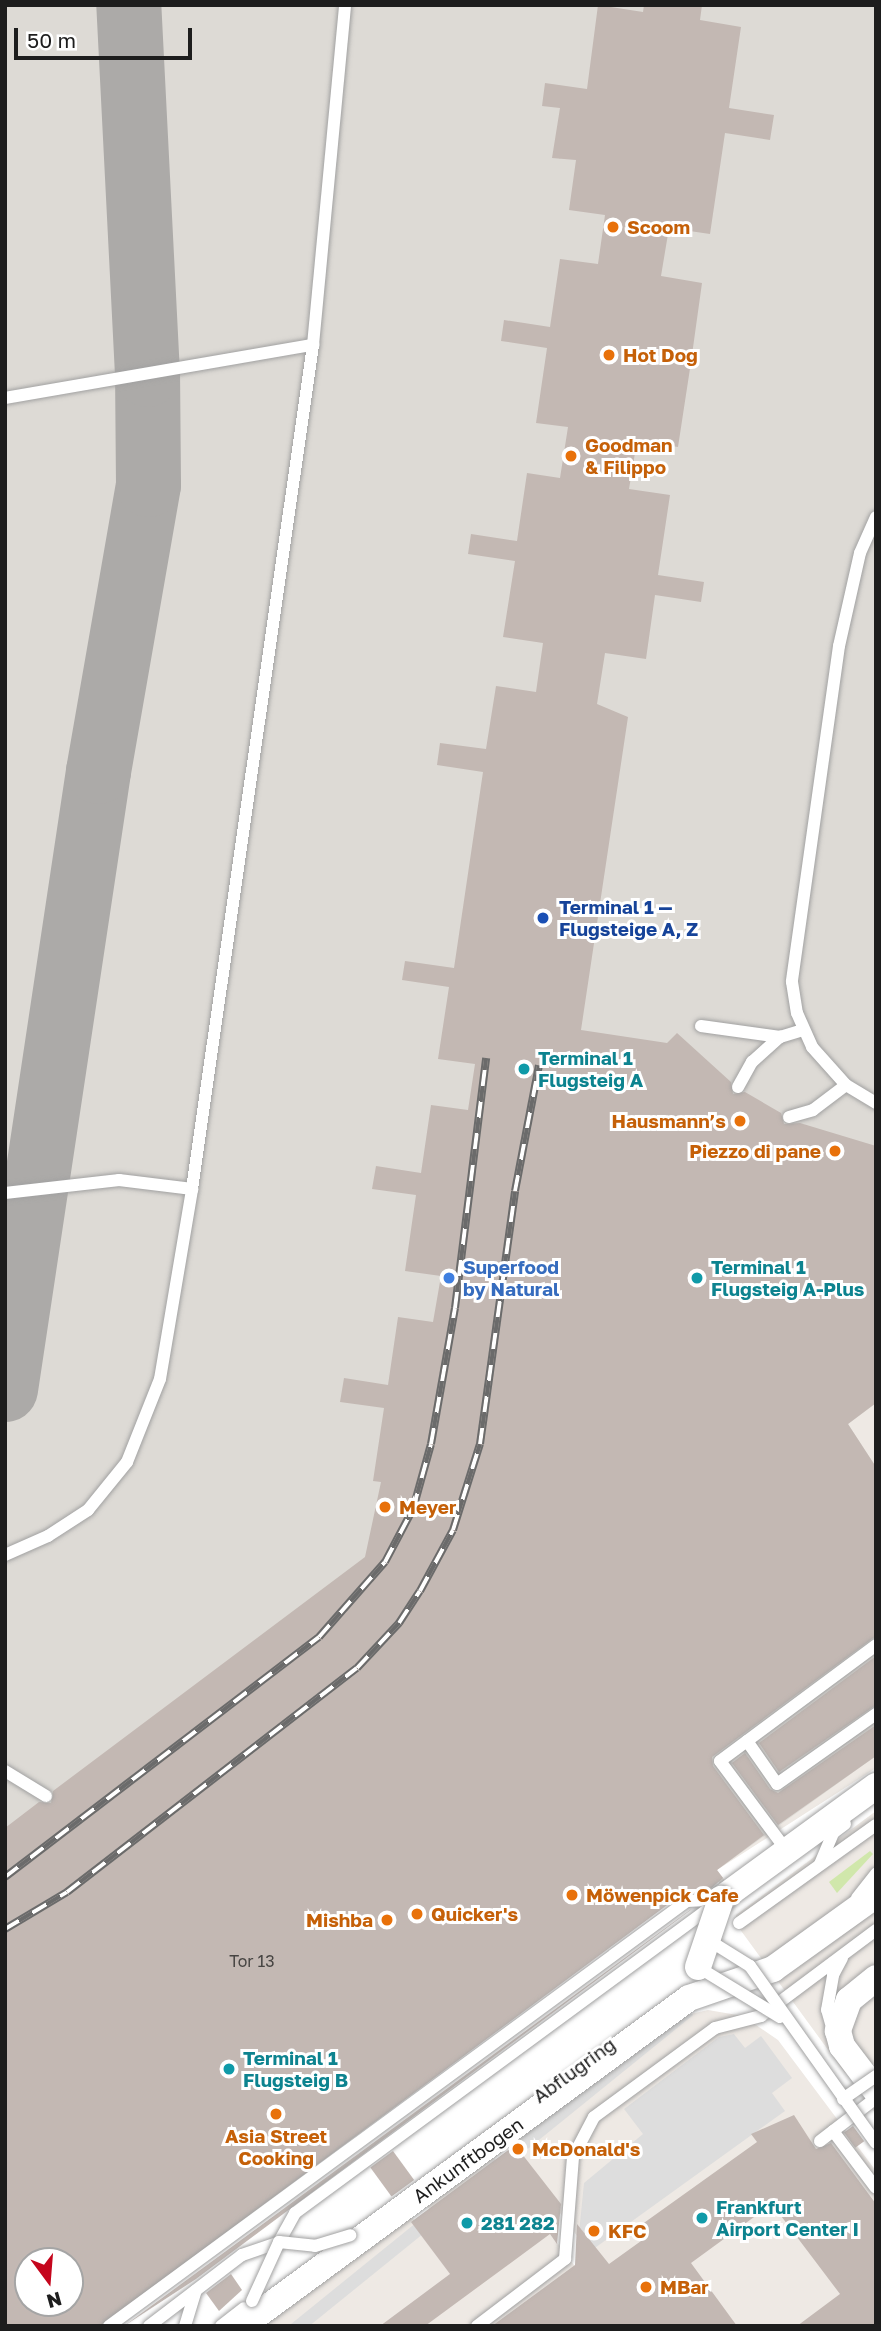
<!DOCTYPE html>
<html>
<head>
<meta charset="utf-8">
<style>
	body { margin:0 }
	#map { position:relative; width:881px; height:2331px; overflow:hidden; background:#eee9e4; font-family:"Golos Text",sans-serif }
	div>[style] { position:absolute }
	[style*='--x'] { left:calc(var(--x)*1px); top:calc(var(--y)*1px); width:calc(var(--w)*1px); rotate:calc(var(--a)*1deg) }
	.airport>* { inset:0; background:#dddad5 }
	.grass>* { inset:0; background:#d0e7ab }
	.parking>* { inset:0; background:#ddd; transform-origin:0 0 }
	.pier>* { inset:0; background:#fff }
	.taxiway>* { height:65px; margin:-32.5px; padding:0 32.5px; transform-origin:32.5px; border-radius:32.5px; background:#acaaa8 }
	.building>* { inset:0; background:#c3b8b3; transform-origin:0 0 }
	.roads { filter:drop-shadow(0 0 2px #a1a1a1) drop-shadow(0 0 2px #a1a1a1) }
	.lane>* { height:12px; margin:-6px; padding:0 6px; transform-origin:6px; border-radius:6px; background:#fff }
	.street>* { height:26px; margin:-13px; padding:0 13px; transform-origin:13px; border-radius:13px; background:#fff }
	.rail>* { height:8px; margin-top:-4px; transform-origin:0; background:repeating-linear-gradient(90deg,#fff 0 16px,#6b6b6b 0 32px); box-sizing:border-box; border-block:2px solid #6b6b6b }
	.bridges { filter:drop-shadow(0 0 2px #a1a1a1) drop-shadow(0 0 2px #a1a1a1) }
	.lane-bridge>* { height:12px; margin:-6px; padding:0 6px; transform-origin:6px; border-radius:6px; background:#fff }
	.street-bridge>* { height:26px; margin:-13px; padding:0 13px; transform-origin:13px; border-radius:13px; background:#fff }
	.dots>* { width:19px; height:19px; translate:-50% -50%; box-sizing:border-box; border:4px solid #fff; border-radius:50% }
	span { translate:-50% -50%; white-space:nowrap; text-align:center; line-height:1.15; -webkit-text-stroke:6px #fff; paint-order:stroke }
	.number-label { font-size:16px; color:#464442 }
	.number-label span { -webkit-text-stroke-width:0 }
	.food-label { font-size:19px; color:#c56008; font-weight:700 }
	.left { translate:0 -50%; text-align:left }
	.right { translate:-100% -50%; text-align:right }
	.transit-label { font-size:19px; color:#164399; font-weight:700 }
	.culture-label { font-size:19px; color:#0d838f; font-weight:700 }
	.shop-label { font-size:19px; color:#366cbe; font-weight:700 }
	.street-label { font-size:19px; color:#1d1d1d }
	.frame { position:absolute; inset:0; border:7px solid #1d1d1d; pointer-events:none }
	.north { position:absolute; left:14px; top:2247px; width:70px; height:70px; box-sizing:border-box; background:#fff; border:2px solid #a5a5a5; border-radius:50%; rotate:164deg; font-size:19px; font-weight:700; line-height:28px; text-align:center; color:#1d1d1d }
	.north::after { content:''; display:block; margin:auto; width:24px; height:32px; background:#c5061d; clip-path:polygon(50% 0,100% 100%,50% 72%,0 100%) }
	.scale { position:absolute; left:14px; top:28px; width:178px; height:32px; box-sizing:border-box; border:4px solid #1d1d1d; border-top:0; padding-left:9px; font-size:21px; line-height:24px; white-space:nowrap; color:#1d1d1d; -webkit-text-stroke:5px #fff; paint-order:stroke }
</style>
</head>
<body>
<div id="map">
	<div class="airport">
		<i style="clip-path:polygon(evenodd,5px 5px,876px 5px,876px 1403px,848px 1424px,876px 1467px,876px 1756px,717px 1870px,727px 1884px,127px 2326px,5px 2326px,5px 5px,28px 2261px,70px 2261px,70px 2303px,28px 2303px,28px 2261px)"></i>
	</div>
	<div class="grass">
		<i style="clip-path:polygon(870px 1851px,873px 1854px,837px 1893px,829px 1882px)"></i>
	</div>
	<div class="parking">
		<i style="left:685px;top:2005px;width:13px;height:540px;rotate:51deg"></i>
		<i style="clip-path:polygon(734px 2034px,745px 2048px,761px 2036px,792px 2078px,772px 2093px,785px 2111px,592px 2250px,579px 2233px,584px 2183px,643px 2134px,624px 2109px,719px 2037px)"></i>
	</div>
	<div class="pier">
		<i style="clip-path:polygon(876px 1768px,876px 1811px,736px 1915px,739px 1928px,845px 2073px,859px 2074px,876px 2062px,876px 2093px,870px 2107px,876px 2114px,876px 2171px,778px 2040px,743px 2016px,708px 2010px,682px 2016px,424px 2202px,441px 2225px,507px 2176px,494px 2158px,510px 2146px,607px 2276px,591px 2288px,524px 2198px,455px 2274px,409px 2213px,255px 2326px,78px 2326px,706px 1864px,722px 1887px,727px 1883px,717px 1870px)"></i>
	</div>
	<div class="taxiway">
		<i style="--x:5;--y:1389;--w:625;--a:-81.44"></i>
		<i style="--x:98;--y:771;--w:291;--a:-80.1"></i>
		<i style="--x:148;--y:484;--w:110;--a:-90.5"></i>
		<i style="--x:147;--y:374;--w:369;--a:-92.9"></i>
	</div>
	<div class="building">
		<i style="clip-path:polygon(evenodd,598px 5px,643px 12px,644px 5px,702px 5px,700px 20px,741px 27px,729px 108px,774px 115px,770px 140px,725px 133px,710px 234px,669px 228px,661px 276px,702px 283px,691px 362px,678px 447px,637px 441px,629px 489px,670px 495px,658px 575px,704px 582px,701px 602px,655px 595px,646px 659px,605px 653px,597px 704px,628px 717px,581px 1030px,667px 1043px,677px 1033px,731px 1082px,733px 1094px,745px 1092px,781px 1113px,784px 1124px,800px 1123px,876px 1146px,876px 1403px,848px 1424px,876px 1467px,876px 1636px,712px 1757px,713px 1766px,764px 1835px,717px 1870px,723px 1878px,708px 1891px,682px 1894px,100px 2326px,5px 2326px,5px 1828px,39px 1802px,51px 1803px,53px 1791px,365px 1557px,381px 1482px,373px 1481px,384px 1408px,340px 1402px,344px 1378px,388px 1385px,398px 1317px,433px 1322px,441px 1276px,405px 1271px,416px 1195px,372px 1189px,376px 1166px,421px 1173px,431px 1105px,468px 1110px,475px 1064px,438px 1059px,449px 987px,402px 980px,405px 961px,454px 968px,483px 772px,437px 765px,440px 743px,486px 749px,496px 686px,536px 692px,543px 643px,503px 637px,515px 561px,468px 554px,471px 534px,517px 541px,527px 473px,560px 478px,568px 427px,536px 423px,547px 348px,501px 341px,504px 320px,550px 327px,560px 259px,598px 264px,605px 215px,569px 210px,576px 160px,552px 158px,560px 108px,542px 106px,545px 83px,587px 89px,598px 5px,28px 2261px,70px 2261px,70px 2303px,28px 2303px,28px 2261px)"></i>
		<i style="clip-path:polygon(876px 1656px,876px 1705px,779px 1772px,759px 1743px)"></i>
		<i style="clip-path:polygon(876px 1725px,876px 1756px,778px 1825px,732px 1763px,745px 1753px,770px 1789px,778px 1793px)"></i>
		<i style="clip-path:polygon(692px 1909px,196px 2279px,124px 2326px,690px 1910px)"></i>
		<i style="clip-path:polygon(794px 2115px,816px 2149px,831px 2143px,876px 2204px,876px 2326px,797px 2326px,840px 2294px,772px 2204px,691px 2263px,737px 2326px,492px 2326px,575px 2265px,577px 2224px,609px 2264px,648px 2236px,641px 2225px,757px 2142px,751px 2134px)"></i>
		<i style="left:853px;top:2126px;width:19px;height:11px;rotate:54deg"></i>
		<i style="clip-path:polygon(515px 2145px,561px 2204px,557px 2244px,550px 2234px,425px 2326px,380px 2326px,450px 2274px,411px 2222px)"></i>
		<i style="left:393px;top:2151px;width:36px;height:28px;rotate:54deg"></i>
		<i style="clip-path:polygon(231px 2274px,242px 2290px,219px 2311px,206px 2293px)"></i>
	</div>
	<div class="roads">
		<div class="lane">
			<i style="--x:5;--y:398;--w:313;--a:-9.8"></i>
			<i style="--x:876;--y:517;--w:39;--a:114"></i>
			<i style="--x:860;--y:553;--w:95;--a:102.7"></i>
			<i style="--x:839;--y:646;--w:339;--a:98"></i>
			<i style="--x:792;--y:982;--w:31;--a:81"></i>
			<i style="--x:797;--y:1013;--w:37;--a:66"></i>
			<i style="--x:812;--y:1047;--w:51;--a:48.2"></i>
			<i style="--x:846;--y:1085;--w:35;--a:31"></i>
			<i style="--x:701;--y:1026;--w:80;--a:7.9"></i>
			<i style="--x:780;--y:1037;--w:24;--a:-17"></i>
			<i style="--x:738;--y:1087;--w:29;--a:-61"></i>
			<i style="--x:752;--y:1062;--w:38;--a:-42"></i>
			<i style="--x:789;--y:1117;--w:25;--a:-16"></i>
			<i style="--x:813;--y:1110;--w:41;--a:-37.1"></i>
			<i style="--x:5;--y:1193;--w:115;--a:-6.5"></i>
			<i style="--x:119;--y:1180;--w:74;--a:7"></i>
			<i style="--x:5;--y:1555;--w:47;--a:-23.8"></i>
			<i style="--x:48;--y:1536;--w:48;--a:-33"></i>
			<i style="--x:88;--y:1510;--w:62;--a:-50.9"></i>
			<i style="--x:127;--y:1462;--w:89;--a:-68.3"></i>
			<i style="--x:160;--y:1379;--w:193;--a:-80.4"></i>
			<i style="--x:192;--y:1189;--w:853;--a:-81.84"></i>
			<i style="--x:313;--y:345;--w:342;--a:-84.6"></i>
			<i style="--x:747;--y:1741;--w:52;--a:55.1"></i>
			<i style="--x:777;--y:1784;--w:121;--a:-35.3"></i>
			<i style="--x:5;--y:1771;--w:48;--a:31.4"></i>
			<i style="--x:787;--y:1851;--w:112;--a:-126.7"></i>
			<i style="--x:720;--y:1761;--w:194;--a:-36.6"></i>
			<i style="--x:820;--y:1864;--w:34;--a:-67"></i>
			<i style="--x:833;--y:1833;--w:15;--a:-37"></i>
			<i style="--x:857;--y:1898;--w:31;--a:-52"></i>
			<i style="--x:739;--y:1923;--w:168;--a:-35.6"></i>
			<i style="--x:834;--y:2034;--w:25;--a:-106"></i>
			<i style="--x:827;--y:2010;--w:36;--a:-80"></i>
			<i style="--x:833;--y:1975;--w:19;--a:-62"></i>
			<i style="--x:833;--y:2131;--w:71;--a:53"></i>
			<i style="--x:820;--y:2141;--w:71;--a:-37.5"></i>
			<i style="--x:109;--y:2326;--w:717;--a:-36.33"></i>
			<i style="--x:687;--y:1901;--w:34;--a:-3"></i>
			<i style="--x:149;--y:2326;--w:117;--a:-37.4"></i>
			<i style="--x:242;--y:2255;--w:39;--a:-19"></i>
			<i style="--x:279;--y:2242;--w:33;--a:-61"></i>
			<i style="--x:295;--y:2213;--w:521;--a:-36.34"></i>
			<i style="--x:185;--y:2326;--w:37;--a:-73"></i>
			<i style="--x:221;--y:2326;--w:29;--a:-38"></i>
			<i style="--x:477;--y:2326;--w:111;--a:-37.3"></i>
			<i style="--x:565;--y:2259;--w:102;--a:-85.5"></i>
			<i style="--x:573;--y:2157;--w:45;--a:-62.3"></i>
			<i style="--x:594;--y:2117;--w:150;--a:-36.3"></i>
			<i style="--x:715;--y:2028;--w:48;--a:-14.6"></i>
			<i style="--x:761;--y:2016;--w:144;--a:-36.8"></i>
		</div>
		<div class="street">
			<i style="--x:721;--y:1899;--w:192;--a:-36.1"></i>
			<i style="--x:876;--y:1978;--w:35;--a:141"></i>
			<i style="--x:849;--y:2000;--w:33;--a:110"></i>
			<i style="--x:838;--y:2031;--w:16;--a:75"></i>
			<i style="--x:842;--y:2046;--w:56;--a:52.9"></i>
			<i style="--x:242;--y:2326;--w:554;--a:-36.27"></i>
			<i style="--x:689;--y:1998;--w:89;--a:-19"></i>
			<i style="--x:773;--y:1969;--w:127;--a:-35.7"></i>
		</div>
	</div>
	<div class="rail">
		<i style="--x:5;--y:1877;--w:395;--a:-37.4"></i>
		<i style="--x:319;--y:1637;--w:100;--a:-48.7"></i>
		<i style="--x:385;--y:1562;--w:60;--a:-62.2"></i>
		<i style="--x:413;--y:1509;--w:67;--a:-74.5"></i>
		<i style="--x:431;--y:1444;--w:138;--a:-80"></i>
		<i style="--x:455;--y:1308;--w:252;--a:-82.9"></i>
		<i style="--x:5;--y:1929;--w:72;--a:-30.8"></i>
		<i style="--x:67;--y:1892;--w:366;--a:-37.7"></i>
		<i style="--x:357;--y:1668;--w:62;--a:-47"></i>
		<i style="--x:399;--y:1623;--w:38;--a:-57"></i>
		<i style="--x:420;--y:1591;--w:69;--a:-61.6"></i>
		<i style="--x:453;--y:1530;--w:90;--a:-72.6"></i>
		<i style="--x:480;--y:1444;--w:255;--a:-82.1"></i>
		<i style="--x:515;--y:1191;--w:128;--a:-79.2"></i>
	</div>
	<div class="bridges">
		<div class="lane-bridge">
			<i style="--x:710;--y:1941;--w:47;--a:32"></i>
			<i style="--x:750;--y:1966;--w:217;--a:54.6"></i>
			<i style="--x:698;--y:1967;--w:96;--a:31.4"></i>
			<i style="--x:843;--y:2099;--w:40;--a:-34.9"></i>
			<i style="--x:252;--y:2301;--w:65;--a:-65.4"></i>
			<i style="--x:279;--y:2242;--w:36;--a:6"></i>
			<i style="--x:315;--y:2246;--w:37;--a:-17"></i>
		</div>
		<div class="street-bridge">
			<i style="--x:698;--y:1967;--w:72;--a:-71.3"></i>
		</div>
	</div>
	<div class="dots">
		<i style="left:613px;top:227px;background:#e8710a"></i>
		<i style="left:609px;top:355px;background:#e8710a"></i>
		<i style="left:571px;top:456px;background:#e8710a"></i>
		<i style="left:543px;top:918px;background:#1a4fb4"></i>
		<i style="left:524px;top:1069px;background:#0f9aa8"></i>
		<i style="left:740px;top:1121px;background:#e8710a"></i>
		<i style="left:835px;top:1151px;background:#e8710a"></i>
		<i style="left:449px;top:1278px;background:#3f7fe0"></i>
		<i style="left:697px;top:1278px;background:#0f9aa8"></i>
		<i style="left:385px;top:1507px;background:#e8710a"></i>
		<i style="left:572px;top:1895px;background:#e8710a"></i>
		<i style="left:417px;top:1914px;background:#e8710a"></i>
		<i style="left:387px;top:1920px;background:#e8710a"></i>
		<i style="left:229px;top:2069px;background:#0f9aa8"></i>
		<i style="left:276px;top:2114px;background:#e8710a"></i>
		<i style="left:518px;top:2149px;background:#e8710a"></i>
		<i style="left:702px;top:2218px;background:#0f9aa8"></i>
		<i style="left:467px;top:2223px;background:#0f9aa8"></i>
		<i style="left:594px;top:2231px;background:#e8710a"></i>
		<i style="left:646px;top:2287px;background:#e8710a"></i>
	</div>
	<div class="number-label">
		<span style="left:252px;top:1961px">Tor 13</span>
	</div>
	<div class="food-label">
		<span class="left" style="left:627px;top:227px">Scoom</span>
		<span class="left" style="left:623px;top:355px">Hot Dog</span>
		<span class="left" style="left:585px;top:456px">Goodman<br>&amp; Filippo</span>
		<span class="right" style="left:726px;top:1121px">Hausmann’s</span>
		<span class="right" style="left:821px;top:1151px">Piezzo di pane</span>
		<span class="left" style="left:399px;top:1507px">Meyer</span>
		<span class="left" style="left:586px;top:1895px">Möwenpick Cafe</span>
		<span class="left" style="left:431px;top:1914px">Quicker's</span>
		<span class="right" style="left:373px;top:1920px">Mishba</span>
		<span style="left:276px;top:2147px">Asia Street<br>Cooking</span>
		<span class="left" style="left:532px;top:2149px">McDonald's</span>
		<span class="left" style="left:608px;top:2231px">KFC</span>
		<span class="left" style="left:660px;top:2287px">MBar</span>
	</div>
	<div class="transit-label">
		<span class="left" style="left:559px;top:918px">Terminal 1 —<br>Flugsteige A, Z</span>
	</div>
	<div class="culture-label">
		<span class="left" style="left:538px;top:1069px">Terminal 1<br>Flugsteig A</span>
		<span class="left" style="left:711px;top:1278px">Terminal 1<br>Flugsteig A-Plus</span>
		<span class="left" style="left:243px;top:2069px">Terminal 1<br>Flugsteig B</span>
		<span class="left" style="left:716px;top:2218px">Frankfurt<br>Airport Center I</span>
		<span class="left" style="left:481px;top:2223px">281 282</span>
	</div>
	<div class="shop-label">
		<span class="left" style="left:463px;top:1278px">Superfood<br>by Natural</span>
	</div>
	<div class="street-label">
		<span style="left:574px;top:2070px;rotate:-36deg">Abflugring</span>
		<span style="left:468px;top:2160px;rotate:-36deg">Ankunftbogen</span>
	</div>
	<div class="frame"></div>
	<div class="north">N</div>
	<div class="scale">50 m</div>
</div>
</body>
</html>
